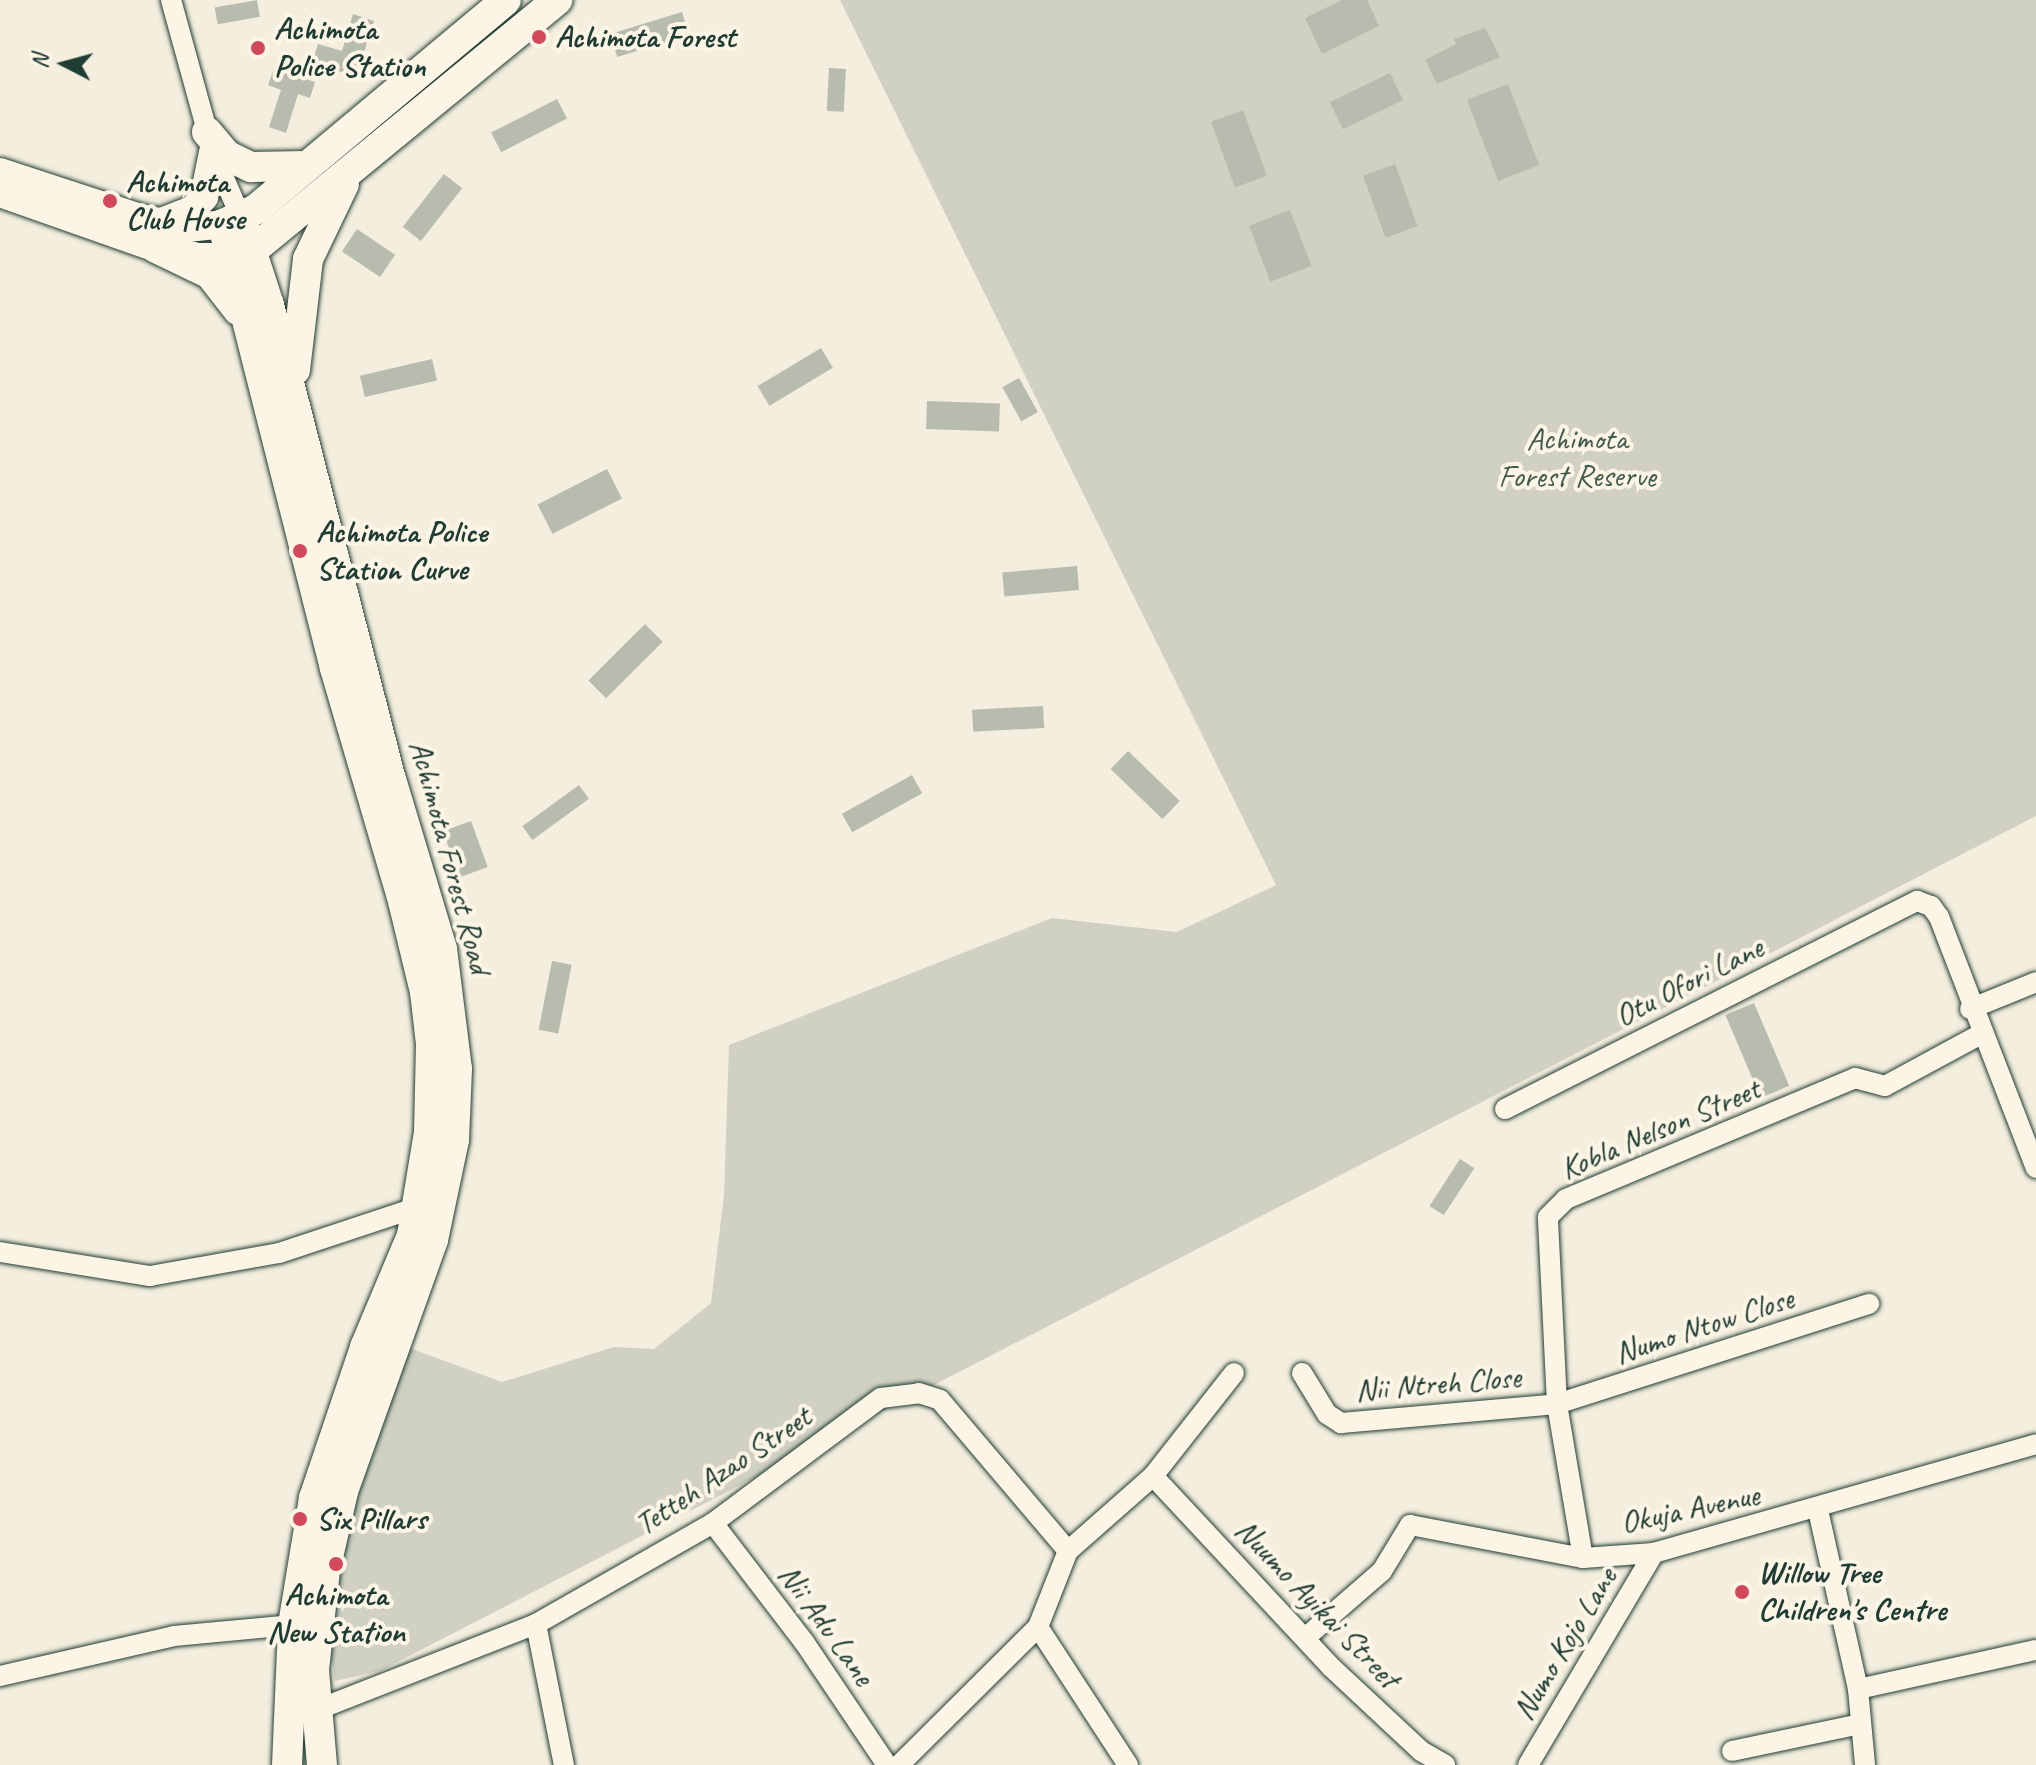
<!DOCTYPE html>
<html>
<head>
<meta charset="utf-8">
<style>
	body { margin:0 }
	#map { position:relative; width:2036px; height:1765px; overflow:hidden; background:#f3eede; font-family:Caveat,sans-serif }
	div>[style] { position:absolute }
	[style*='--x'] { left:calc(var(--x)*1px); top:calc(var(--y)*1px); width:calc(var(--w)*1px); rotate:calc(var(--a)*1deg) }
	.green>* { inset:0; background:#d0d1c2 }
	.building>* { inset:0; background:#b8bcae; transform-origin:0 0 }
	.roads { filter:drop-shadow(0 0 2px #1f3d34) drop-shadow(0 0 2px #1f3d34) }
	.street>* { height:20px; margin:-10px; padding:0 10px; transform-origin:10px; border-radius:10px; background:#fcf5e5 }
	.secondary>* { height:28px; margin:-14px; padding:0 14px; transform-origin:14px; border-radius:14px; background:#fcf5e5 }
	.primary>* { height:30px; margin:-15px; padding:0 15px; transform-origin:15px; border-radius:15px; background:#fcf5e5 }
	.dots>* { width:22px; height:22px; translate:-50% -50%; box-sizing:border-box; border:4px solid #fcf5e5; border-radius:50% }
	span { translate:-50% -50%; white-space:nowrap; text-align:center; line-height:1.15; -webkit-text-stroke:8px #fcf5e5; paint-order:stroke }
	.poi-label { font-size:32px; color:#1f3d34; font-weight:700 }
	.left { translate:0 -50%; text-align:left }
	.park-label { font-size:32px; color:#425b50 }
	.street-label { font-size:32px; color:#1f3d34 }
	.north { position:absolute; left:24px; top:24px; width:80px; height:80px; -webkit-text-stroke:6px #fcf5e5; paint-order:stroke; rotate:276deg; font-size:22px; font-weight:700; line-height:32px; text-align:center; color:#1f3d34 }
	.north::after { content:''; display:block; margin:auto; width:28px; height:36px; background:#1f3d34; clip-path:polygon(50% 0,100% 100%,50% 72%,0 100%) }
</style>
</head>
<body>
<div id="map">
	<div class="green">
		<i style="clip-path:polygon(840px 0,2036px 0,2036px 816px,380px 1671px,335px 1681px,326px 1627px,340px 1538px,407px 1347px,502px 1382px,614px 1347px,654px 1349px,711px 1303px,724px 1195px,729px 1045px,1052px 918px,1177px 932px,1276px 885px)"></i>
	</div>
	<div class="building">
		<i style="left:257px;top:0;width:17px;height:43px;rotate:80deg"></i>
		<i style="clip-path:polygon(1342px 0,1367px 0,1379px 26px,1322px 54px,1305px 18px)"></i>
		<i style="left:682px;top:12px;width:24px;height:75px;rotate:73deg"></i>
		<i style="clip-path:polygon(353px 14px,374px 21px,362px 59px,372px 62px,367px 80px,312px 63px,318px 44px,342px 51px)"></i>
		<i style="clip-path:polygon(1485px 28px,1500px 57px,1437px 84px,1425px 60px,1456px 44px,1454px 39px)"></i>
		<i style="left:829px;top:68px;width:17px;height:43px;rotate:3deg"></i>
		<i style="clip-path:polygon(274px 69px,315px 82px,310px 98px,298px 94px,286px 133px,269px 127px,281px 90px,268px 85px)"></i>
		<i style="left:1390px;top:73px;width:30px;height:67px;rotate:64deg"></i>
		<i style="left:1508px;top:84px;width:87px;height:44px;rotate:69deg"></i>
		<i style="left:557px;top:99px;width:22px;height:74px;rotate:63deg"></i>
		<i style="left:1243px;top:110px;width:70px;height:34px;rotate:70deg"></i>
		<i style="left:1395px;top:164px;width:66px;height:34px;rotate:70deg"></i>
		<i style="left:444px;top:174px;width:23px;height:67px;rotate:38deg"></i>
		<i style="left:1290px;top:210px;width:60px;height:44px;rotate:69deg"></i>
		<i style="left:357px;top:229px;width:46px;height:27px;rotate:34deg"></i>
		<i style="left:821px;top:348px;width:23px;height:74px;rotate:59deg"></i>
		<i style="left:432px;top:359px;width:22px;height:74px;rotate:77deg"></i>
		<i style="left:1019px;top:378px;width:39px;height:19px;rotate:61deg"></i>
		<i style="left:927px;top:401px;width:73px;height:28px;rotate:2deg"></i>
		<i style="left:607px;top:469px;width:33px;height:78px;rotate:63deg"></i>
		<i style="left:1077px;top:566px;width:24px;height:75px;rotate:85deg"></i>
		<i style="left:645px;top:624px;width:25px;height:80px;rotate:45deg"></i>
		<i style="left:1043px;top:706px;width:22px;height:71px;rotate:87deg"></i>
		<i style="left:1128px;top:751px;width:72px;height:25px;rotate:44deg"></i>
		<i style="left:912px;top:775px;width:21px;height:80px;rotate:61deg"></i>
		<i style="left:579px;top:785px;width:17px;height:70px;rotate:54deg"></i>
		<i style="left:471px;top:821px;width:49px;height:30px;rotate:70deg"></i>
		<i style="left:552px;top:961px;width:20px;height:70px;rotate:11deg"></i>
		<i style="left:1754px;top:1003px;width:90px;height:31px;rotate:67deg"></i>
		<i style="left:1460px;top:1159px;width:17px;height:56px;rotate:33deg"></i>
	</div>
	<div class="roads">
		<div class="street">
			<i style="--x:171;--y:0;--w:158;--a:74.6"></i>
			<i style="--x:213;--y:152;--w:72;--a:67"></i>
			<i style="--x:1970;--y:1009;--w:71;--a:-22.2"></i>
			<i style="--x:1505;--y:1109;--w:462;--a:-26.8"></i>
			<i style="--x:1917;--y:901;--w:15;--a:20"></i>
			<i style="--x:1931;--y:906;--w:14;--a:54"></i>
			<i style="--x:1939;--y:917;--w:269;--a:68.9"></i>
			<i style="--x:0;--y:1252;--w:152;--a:9.1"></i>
			<i style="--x:150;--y:1276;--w:131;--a:-10.1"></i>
			<i style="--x:279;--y:1253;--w:146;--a:-18.3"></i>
			<i style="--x:1302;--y:1373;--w:48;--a:58.6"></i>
			<i style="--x:1327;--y:1414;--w:17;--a:33"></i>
			<i style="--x:1341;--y:1423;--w:217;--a:-5"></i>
			<i style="--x:1557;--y:1404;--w:328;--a:-17.8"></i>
			<i style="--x:1153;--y:1476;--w:261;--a:47"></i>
			<i style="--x:1331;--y:1667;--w:123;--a:43"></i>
			<i style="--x:1421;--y:1751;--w:28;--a:30"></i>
			<i style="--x:1818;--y:1510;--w:183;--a:77.4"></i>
			<i style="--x:1858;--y:1689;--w:76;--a:84.7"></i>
			<i style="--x:713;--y:1523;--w:150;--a:52.6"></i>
			<i style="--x:804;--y:1642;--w:148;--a:56"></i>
			<i style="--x:1583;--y:1558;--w:156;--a:-99.6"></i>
			<i style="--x:1557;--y:1404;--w:187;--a:-92.8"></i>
			<i style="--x:1548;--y:1217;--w:25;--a:-45"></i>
			<i style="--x:1566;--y:1199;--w:313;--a:-22.7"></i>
			<i style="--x:1855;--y:1078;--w:31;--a:15"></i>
			<i style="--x:1885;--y:1086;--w:109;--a:-28.4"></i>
			<i style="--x:536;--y:1624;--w:144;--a:78.8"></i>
			<i style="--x:1038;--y:1627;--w:165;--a:56.9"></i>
			<i style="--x:1305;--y:1638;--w:102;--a:-41"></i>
			<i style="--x:1382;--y:1571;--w:54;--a:-58.7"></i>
			<i style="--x:1410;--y:1525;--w:176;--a:10.8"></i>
			<i style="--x:1583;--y:1558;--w:71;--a:-4"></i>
			<i style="--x:1654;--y:1553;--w:397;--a:-15.9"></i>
			<i style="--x:0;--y:1676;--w:179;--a:-12.9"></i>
			<i style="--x:174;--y:1636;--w:120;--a:-5.3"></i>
			<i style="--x:1858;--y:1689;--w:182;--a:-12.4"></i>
			<i style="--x:314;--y:1711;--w:238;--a:-21.4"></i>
			<i style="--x:536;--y:1624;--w:204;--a:-29.7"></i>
			<i style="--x:713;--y:1523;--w:209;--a:-36.7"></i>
			<i style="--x:881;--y:1398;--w:38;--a:-7"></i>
			<i style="--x:919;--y:1393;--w:22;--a:18"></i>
			<i style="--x:940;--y:1400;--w:198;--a:49.7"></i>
			<i style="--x:1732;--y:1751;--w:131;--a:-11.9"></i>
			<i style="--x:899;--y:1765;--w:196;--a:-44.8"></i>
			<i style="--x:1038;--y:1627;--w:82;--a:-68.5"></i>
			<i style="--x:1068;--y:1551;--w:113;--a:-41.4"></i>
			<i style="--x:1153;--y:1476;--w:131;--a:-51.8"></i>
			<i style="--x:1528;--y:1765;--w:247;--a:-59.3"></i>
		</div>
		<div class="secondary">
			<i style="--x:0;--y:172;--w:147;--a:18.2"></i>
			<i style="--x:140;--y:218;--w:48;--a:12"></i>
			<i style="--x:187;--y:228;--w:36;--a:-6"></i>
			<i style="--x:0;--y:193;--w:165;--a:19.4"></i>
			<i style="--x:156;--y:248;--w:43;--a:12.1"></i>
			<i style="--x:198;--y:257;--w:34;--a:0"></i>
			<i style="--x:161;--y:222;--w:33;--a:-21"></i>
			<i style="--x:192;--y:210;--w:18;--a:-47"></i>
			<i style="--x:204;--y:197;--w:46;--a:-78.7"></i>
		</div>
		<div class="primary">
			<i style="--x:207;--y:132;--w:30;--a:50"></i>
			<i style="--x:226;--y:155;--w:28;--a:26"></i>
			<i style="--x:251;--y:167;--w:55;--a:-1"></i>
			<i style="--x:241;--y:218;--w:91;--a:72.2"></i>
			<i style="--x:269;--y:305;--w:489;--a:75.6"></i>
			<i style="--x:391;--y:779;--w:177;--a:73.3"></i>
			<i style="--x:442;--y:949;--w:121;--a:82.9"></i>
			<i style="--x:457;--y:1069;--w:71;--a:92.4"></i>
			<i style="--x:454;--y:1140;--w:102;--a:101.9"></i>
			<i style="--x:433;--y:1240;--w:268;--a:109.7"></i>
			<i style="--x:343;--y:1492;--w:80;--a:103"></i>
			<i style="--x:325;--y:1570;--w:101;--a:96.3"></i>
			<i style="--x:314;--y:1670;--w:95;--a:85.2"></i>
			<i style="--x:156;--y:248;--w:60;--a:25.7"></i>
			<i style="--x:210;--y:274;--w:46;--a:52.1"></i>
			<i style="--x:237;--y:255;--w:17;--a:-17"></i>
			<i style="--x:253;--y:250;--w:394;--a:-39.4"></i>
			<i style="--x:295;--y:370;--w:112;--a:-83.3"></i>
			<i style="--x:308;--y:259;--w:83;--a:-64.4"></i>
			<i style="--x:287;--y:1765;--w:140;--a:-87.5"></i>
			<i style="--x:293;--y:1625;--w:129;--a:-80.6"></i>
			<i style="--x:314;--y:1498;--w:159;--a:-71.3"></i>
			<i style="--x:365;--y:1347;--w:121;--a:-67.2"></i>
			<i style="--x:412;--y:1235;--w:104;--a:-80.6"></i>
			<i style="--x:429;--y:1132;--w:88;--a:-88.7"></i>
			<i style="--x:431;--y:1044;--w:52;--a:-96.6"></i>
			<i style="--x:425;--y:992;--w:94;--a:-103.6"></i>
			<i style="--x:403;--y:901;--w:243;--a:-106.3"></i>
			<i style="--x:335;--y:668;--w:458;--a:-104.2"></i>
			<i style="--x:223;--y:224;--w:35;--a:-24"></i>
			<i style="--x:255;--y:210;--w:327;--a:-39.9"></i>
		</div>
	</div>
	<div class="dots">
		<i style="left:539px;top:37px;background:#d1495b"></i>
		<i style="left:258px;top:48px;background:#d1495b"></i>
		<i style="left:110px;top:201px;background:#d1495b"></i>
		<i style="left:300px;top:551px;background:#d1495b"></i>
		<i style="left:300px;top:1519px;background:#d1495b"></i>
		<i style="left:336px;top:1564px;background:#d1495b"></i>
		<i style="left:1742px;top:1592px;background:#d1495b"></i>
	</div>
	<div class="poi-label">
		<span class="left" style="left:274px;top:48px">Achimota<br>Police Station</span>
		<span class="left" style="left:555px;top:37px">Achimota Forest</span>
		<span class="left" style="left:126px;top:201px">Achimota<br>Club House</span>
		<span class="left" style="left:316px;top:551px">Achimota Police<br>Station Curve</span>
		<span class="left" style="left:316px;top:1519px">Six Pillars</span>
		<span class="left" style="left:1758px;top:1592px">Willow Tree<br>Children's Centre</span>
		<span style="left:336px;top:1614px">Achimota<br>New Station</span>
	</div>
	<div class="park-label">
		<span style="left:1577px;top:458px">Achimota<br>Forest Reserve</span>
	</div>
	<div class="street-label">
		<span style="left:450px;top:857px;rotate:75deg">Achimota Forest Road</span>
		<span style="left:1689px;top:982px;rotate:-27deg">Otu Ofori Lane</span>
		<span style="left:1660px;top:1129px;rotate:-23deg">Kobla Nelson Street</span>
		<span style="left:1704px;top:1326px;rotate:-18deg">Numo Ntow Close</span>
		<span style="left:1438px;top:1384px;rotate:-5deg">Nii Ntreh Close</span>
		<span style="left:723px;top:1471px;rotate:-34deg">Tetteh Azao Street</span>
		<span style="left:1690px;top:1509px;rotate:-12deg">Okuja Avenue</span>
		<span style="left:1317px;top:1604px;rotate:46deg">Nuumo Ayikai Street</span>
		<span style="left:826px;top:1625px;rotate:54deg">Nii Adu Lane</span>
		<span style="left:1565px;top:1644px;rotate:-59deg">Numo Kojo Lane</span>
	</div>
	<div class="north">N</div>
</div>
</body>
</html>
